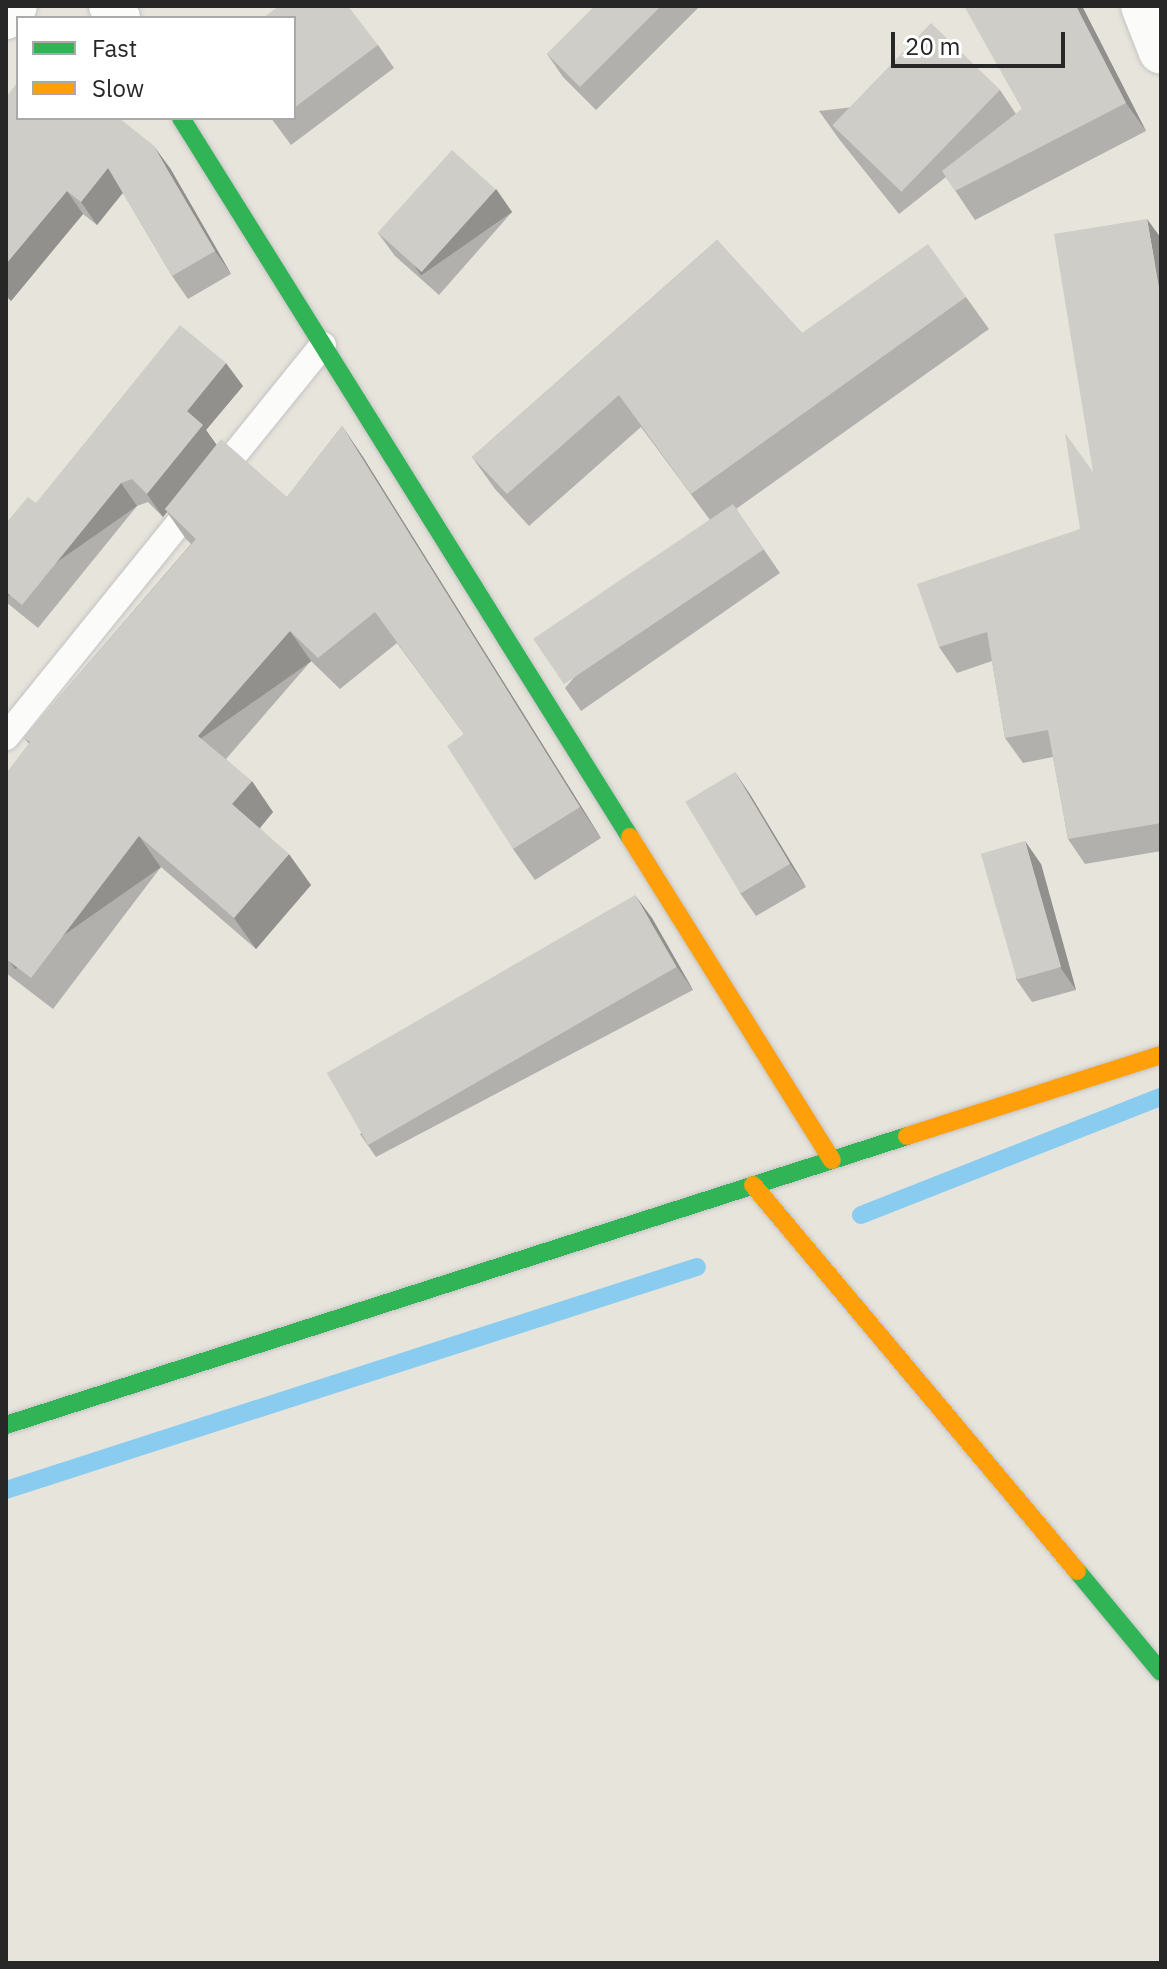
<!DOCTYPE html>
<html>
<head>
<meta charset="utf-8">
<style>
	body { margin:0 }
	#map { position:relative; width:1167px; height:1969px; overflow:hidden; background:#e7e4dc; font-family:"IBM Plex Sans",sans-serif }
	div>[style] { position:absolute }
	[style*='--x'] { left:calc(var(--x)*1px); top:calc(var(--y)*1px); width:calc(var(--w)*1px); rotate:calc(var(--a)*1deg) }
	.stream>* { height:18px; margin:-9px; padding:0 9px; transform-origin:9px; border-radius:9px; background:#89ccef }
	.roads { filter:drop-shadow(0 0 2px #c4c3c2) drop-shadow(0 0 2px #c4c3c2) }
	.lane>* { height:26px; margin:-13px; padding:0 13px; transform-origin:13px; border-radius:13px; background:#fbfbfa }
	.street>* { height:44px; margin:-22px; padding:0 22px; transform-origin:22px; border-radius:22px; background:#fbfbfa }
	.fast>* { height:18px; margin:-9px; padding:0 9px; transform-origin:9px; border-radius:9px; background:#30b455 }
	.slow>* { height:18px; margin:-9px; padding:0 9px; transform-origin:9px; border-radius:9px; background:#ff9f0a }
	.wall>* { inset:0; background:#b2b0ac }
	.shaded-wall>* { inset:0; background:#91908c; transform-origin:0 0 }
	.building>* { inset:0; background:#cfcdc8; transform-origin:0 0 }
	span { translate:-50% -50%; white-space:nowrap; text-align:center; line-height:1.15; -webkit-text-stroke:6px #fff; paint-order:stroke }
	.frame { position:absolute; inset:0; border:8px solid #272727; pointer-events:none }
	.legend { position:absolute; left:16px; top:16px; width:280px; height:104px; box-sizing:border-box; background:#fff; border:2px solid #a9a9a9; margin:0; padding:10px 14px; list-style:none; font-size:24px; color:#272727 }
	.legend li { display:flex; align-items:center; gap:16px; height:40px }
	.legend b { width:40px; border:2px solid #a9a9a9 }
	.scale { position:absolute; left:891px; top:32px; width:174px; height:36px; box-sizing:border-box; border:4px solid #272727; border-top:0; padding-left:10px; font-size:24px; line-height:28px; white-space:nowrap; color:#272727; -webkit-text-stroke:6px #fff; paint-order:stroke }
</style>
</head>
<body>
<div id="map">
	<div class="stream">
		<i style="--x:861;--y:1215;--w:322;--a:-21.5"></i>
		<i style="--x:6;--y:1490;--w:726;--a:-17.89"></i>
	</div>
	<div class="roads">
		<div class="lane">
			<i style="--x:6;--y:737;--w:504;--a:-51.04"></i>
		</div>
		<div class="street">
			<i style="--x:111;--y:6;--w:14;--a:60"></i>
			<i style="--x:1143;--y:6;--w:49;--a:68.6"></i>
			<i style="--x:6;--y:17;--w:14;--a:-51"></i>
		</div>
		<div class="fast">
			<i style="--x:181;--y:118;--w:848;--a:58.02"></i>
			<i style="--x:6;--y:1425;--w:946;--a:-17.78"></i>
			<i style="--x:1077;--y:1571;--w:131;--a:50.3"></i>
		</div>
		<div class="slow">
			<i style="--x:630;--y:837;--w:381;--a:58"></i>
			<i style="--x:907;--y:1136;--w:267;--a:-17.7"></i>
			<i style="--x:753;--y:1185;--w:504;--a:49.99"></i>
		</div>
	</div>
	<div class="wall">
		<i style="clip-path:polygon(595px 6px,700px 6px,596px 110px,563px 77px,547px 54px)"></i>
		<i style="clip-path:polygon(1082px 6px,1146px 131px,975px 220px,946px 177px,899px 214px,839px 139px,819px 111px,1000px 90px,1016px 114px,1022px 109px)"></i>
		<i style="clip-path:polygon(294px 18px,378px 45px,394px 68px,291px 145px,271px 118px,294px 118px)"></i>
		<i style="clip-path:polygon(6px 97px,170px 168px,231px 274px,188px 299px,172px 276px,123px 193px,97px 225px,83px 214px,11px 301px,6px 297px)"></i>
		<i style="clip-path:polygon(496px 189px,512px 212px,439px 295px,395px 256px,378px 233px)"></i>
		<i style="clip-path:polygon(1161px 238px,1161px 851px,1085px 864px,1068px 839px,1053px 757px,1023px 763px,1005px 738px,992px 661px,957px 673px,939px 647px,1080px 529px)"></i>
		<i style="clip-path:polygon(717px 240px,802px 333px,966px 297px,989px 329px,736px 509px,780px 573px,581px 711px,565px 688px,710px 520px,641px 427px,529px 526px,495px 489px,472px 457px)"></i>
		<i style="clip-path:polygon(243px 386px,206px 430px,216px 445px,287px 497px,342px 426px,363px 457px,601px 838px,535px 880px,513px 849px,464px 734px,397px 643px,340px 689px,311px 661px,226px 759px,273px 812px,260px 828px,311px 885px,256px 949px,161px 867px,53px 1009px,6px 973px,6px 774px,29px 744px,24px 738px,191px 544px,186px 539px,167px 512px,163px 517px,148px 502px,137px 506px,38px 628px,6px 602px,6px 523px,36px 503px)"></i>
		<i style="clip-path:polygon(735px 772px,751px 796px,806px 887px,756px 916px,740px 893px)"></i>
		<i style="clip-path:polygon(1041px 864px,1076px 990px,1032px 1002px,1016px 979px)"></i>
		<i style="clip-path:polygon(652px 918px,693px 990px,376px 1157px,360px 1134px)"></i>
	</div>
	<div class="shaded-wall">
		<i style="clip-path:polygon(1076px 6px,1082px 6px,1146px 131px,1126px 103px)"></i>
		<i style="clip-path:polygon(153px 145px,170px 168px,231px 274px,215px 251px)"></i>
		<i style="clip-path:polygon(108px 168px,124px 191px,97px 225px,81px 202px)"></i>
		<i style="left:496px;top:189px;width:28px;height:111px;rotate:55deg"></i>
		<i style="clip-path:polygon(67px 191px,83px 214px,11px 301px,6px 294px,6px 264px)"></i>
		<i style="clip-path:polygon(1147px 219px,1161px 238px,1161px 299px)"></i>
		<i style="clip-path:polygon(226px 363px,243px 386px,206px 430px,219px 448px,165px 509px,167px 512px,163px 517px,147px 494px,187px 411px)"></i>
		<i style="clip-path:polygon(342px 426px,363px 457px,601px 838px,580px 807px)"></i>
		<i style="left:121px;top:483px;width:28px;height:157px;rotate:55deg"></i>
		<i style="left:290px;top:631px;width:37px;height:140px;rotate:55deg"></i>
		<i style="clip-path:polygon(735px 772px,751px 796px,806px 887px,790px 864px)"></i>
		<i style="clip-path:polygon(252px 781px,273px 812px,254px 835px,232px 804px)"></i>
		<i style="left:139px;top:836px;width:38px;height:178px;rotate:55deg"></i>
		<i style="clip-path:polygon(1025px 841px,1041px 864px,1076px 990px,1060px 967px)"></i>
		<i style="clip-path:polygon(289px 854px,311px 885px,256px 949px,234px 918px)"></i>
		<i style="clip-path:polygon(635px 895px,652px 918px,693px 990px,677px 967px)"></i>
	</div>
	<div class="building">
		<i style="clip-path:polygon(279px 6px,348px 6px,378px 45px,294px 108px,294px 18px,263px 18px)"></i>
		<i style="clip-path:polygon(595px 6px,661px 6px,580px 87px,547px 54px)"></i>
		<i style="clip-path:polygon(964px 6px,1076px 6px,1126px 103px,955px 191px,942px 171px,1022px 109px)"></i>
		<i style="left:931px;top:23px;width:96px;height:142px;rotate:44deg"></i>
		<i style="clip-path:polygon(18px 82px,18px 118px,119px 118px,153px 145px,215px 251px,172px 276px,108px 168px,81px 202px,67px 191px,6px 264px,6px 97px)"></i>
		<i style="left:452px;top:150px;width:59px;height:111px;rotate:42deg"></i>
		<i style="clip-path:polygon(1147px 219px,1161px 299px,1161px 823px,1068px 839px,1048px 730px,1005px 738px,987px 632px,939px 647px,917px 584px,1080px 529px,1065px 433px,1093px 472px,1054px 234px)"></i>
		<i style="clip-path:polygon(717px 240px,802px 333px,928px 244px,966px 297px,691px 494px,619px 395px,507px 494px,472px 457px)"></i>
		<i style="clip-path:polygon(180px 325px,226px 363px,187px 411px,203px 425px,147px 494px,132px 479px,121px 483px,22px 605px,6px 592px,6px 523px,28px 497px,36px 503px)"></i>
		<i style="clip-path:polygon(342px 426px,580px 807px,513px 849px,447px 746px,464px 734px,375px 612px,318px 658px,290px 631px,198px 736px,252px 781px,232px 804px,289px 854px,234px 918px,139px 836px,31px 978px,6px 959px,6px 774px,30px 742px,24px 738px,196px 539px,165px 509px,221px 439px,287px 497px)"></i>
		<i style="left:733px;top:504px;width:55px;height:241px;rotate:56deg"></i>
		<i style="left:735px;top:772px;width:107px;height:58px;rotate:59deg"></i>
		<i style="left:1025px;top:841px;width:131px;height:46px;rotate:74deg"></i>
		<i style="left:635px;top:895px;width:83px;height:356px;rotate:60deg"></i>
	</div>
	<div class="frame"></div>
	<ul class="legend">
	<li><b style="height:10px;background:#30b455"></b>Fast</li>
	<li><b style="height:10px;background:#ff9f0a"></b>Slow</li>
	</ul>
	<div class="scale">20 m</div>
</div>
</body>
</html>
